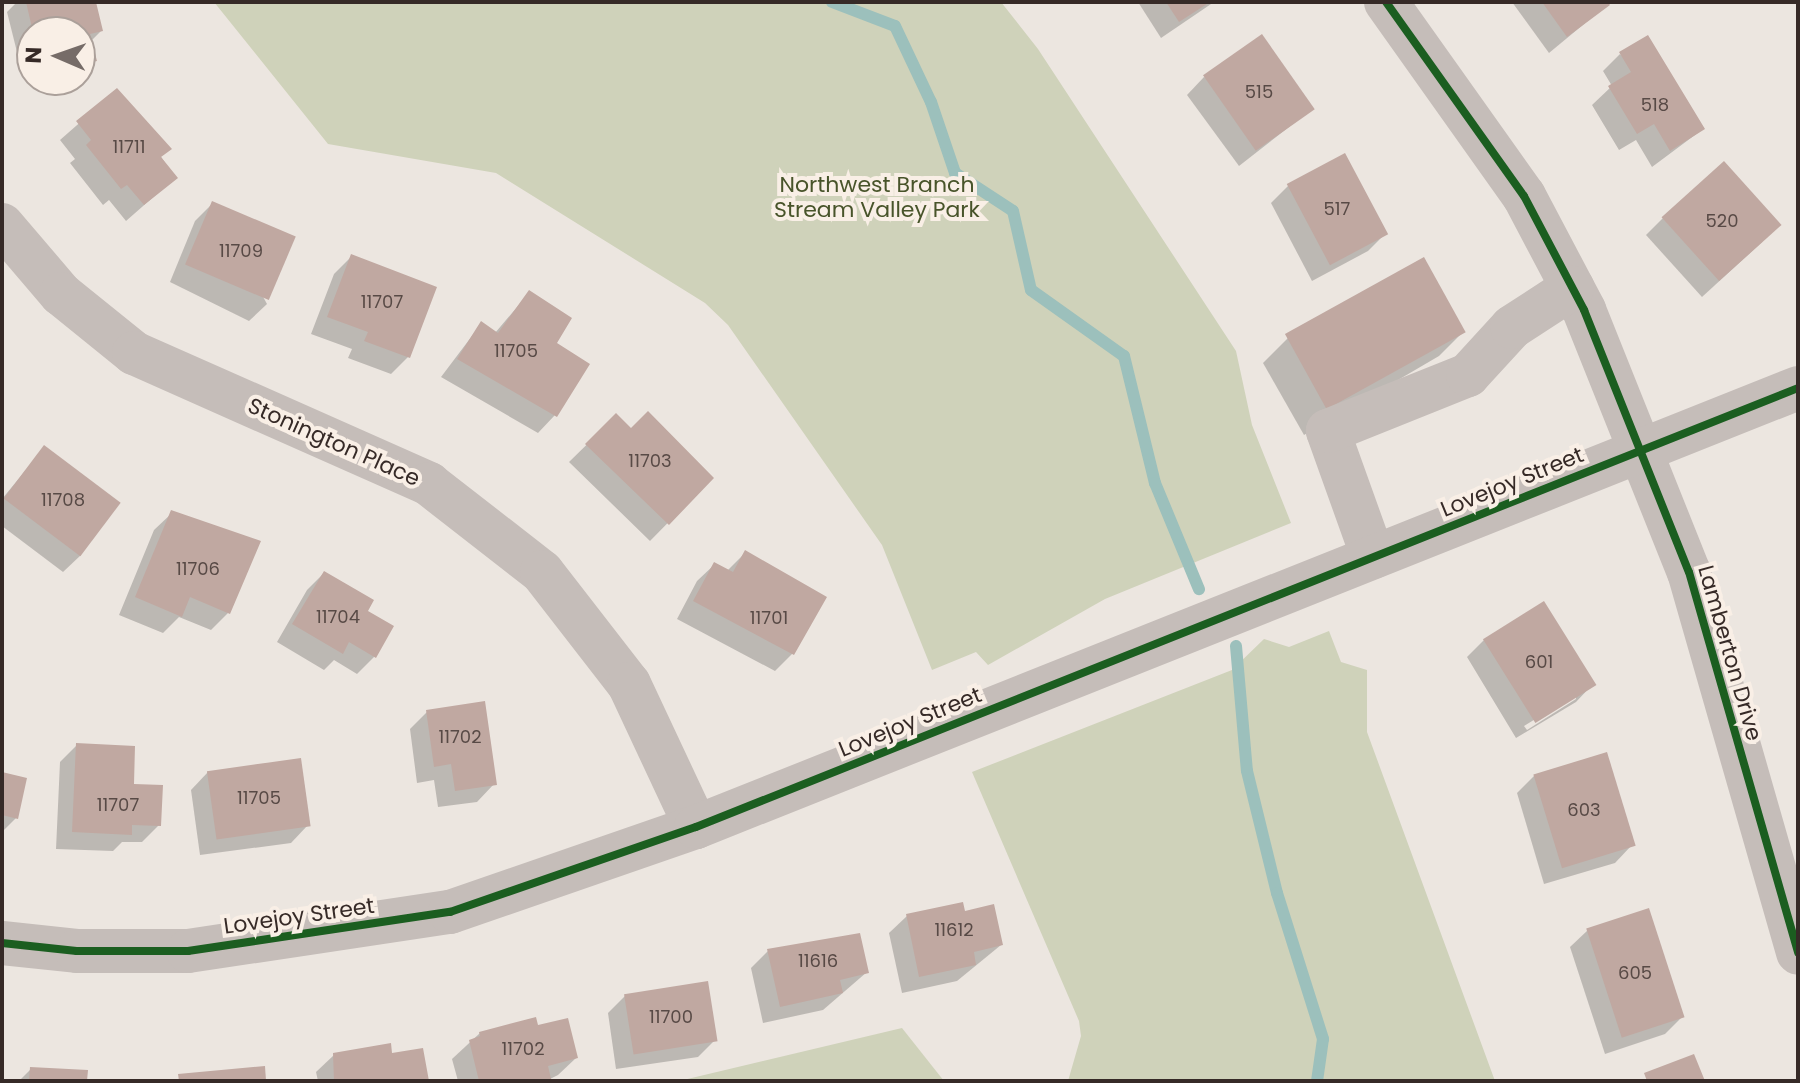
<!DOCTYPE html>
<html>
<head>
<meta charset="utf-8">
<style>
	body { margin:0 }
	#map { position:relative; width:1800px; height:1083px; overflow:hidden; background:#ece6e0; font-family:Poppins,sans-serif }
	div>[style] { position:absolute }
	[style*='--x'] { left:calc(var(--x)*1px); top:calc(var(--y)*1px); width:calc(var(--w)*1px); rotate:calc(var(--a)*1deg) }
	.green>* { inset:0; background:#cfd2ba }
	.shadow>* { inset:0; background:#0003 }
	.stream>* { height:12px; margin:-6px; padding:0 6px; transform-origin:6px; border-radius:6px; background:#9cc0bc }
	.building>* { inset:0; background:#c0a8a1; transform-origin:0 0 }
	.minor>* { height:44px; margin:-22px; padding:0 22px; transform-origin:22px; border-radius:22px; background:#c5bdb9 }
	.cycleway>* { height:8px; margin:-4px; padding:0 4px; transform-origin:4px; border-radius:4px; background:#1b5e20 }
	span { translate:-50% -50%; white-space:nowrap; text-align:center; line-height:1.15; -webkit-text-stroke:8px #f9efe6; paint-order:stroke }
	.number-label { font-size:18px; color:#584a46 }
	.number-label span { -webkit-text-stroke-width:0 }
	.park-label { font-size:22px; color:#48542a }
	.street-label { font-size:22px; color:#362a27 }
	.frame { position:absolute; inset:0; border:4px solid #362a27; pointer-events:none }
	.north { position:absolute; left:16px; top:16px; width:80px; height:80px; box-sizing:border-box; background:#f9efe6; border:2px solid #aba09a; border-radius:50%; rotate:272deg; font-size:22px; font-weight:700; line-height:32px; text-align:center; color:#362a27 }
	.north::after { content:''; display:block; margin:auto; width:28px; height:36px; background:#766c68; clip-path:polygon(50% 0,100% 100%,50% 72%,0 100%) }
</style>
</head>
<body>
<div id="map">
	<div class="green">
		<i style="clip-path:polygon(214px 2px,1001px 2px,1038px 49px,1236px 351px,1252px 425px,1291px 523px,1105px 599px,988px 665px,976px 652px,932px 670px,882px 545px,728px 325px,705px 303px,496px 173px,328px 144px)"></i>
		<i style="clip-path:polygon(1329px 631px,1341px 662px,1367px 670px,1367px 732px,1495px 1081px,1068px 1081px,1081px 1036px,1079px 1021px,972px 772px,1232px 670px,1264px 639px,1289px 647px)"></i>
		<i style="clip-path:polygon(902px 1028px,944px 1081px,679px 1081px)"></i>
	</div>
	<div class="shadow">
		<i style="clip-path:polygon(17px 2px,94px 2px,101px 31px,90px 42px,94px 60px,80px 74px,80px 32px,32px 32px,32px 66px,31px 61px,20px 64px,7px 12px)"></i>
		<i style="clip-path:polygon(1138px 2px,1214px 2px,1161px 38px)"></i>
		<i style="clip-path:polygon(1512px 2px,1605px 2px,1607px 5px,1549px 53px)"></i>
		<i style="clip-path:polygon(1620px 54px,1703px 129px,1652px 167px,1636px 140px,1619px 150px,1592px 105px,1612px 86px,1603px 71px)"></i>
		<i style="clip-path:polygon(1204px 77px,1312px 109px,1239px 166px,1187px 95px)"></i>
		<i style="clip-path:polygon(35px 80px,66px 80px,37px 87px)"></i>
		<i style="clip-path:polygon(117px 90px,175px 178px,126px 221px,109px 200px,103px 205px,70px 163px,75px 159px,60px 140px)"></i>
		<i style="clip-path:polygon(1288px 186px,1385px 234px,1368px 251px,1312px 281px,1271px 203px)"></i>
		<i style="clip-path:polygon(212px 204px,267px 304px,249px 321px,170px 282px,195px 221px)"></i>
		<i style="clip-path:polygon(1663px 218px,1762px 242px,1702px 297px,1646px 235px)"></i>
		<i style="clip-path:polygon(351px 257px,408px 357px,391px 374px,348px 358px,352px 349px,311px 334px,334px 274px)"></i>
		<i style="clip-path:polygon(529px 293px,554px 343px,555px 415px,538px 433px,441px 377px,481px 324px,495px 333px)"></i>
		<i style="clip-path:polygon(1464px 331px,1439px 356px,1304px 435px,1263px 363px,1288px 338px)"></i>
		<i style="clip-path:polygon(616px 416px,631px 431px,712px 478px,650px 541px,569px 462px)"></i>
		<i style="clip-path:polygon(44px 448px,81px 555px,63px 572px,2px 526px,2px 499px)"></i>
		<i style="clip-path:polygon(172px 513px,228px 613px,211px 630px,179px 617px,163px 633px,119px 615px,154px 530px)"></i>
		<i style="clip-path:polygon(746px 552px,793px 653px,775px 671px,677px 619px,697px 581px,715px 564px,728px 570px)"></i>
		<i style="clip-path:polygon(324px 573px,365px 611px,374px 657px,357px 674px,334px 660px,324px 670px,277px 642px,307px 590px)"></i>
		<i style="clip-path:polygon(evenodd,1484px 640px,1593px 684px,1576px 702px,1516px 738px,1467px 657px,1484px 640px,1576px 694px,1576px 699px,1527px 730px,1524px 726px,1576px 694px)"></i>
		<i style="clip-path:polygon(427px 712px,494px 784px,477px 802px,438px 807px,434px 780px,417px 783px,410px 729px)"></i>
		<i style="clip-path:polygon(77px 745px,132px 786px,159px 825px,142px 842px,122px 842px,113px 851px,56px 849px,60px 762px)"></i>
		<i style="clip-path:polygon(208px 772px,308px 825px,291px 843px,200px 855px,191px 790px)"></i>
		<i style="clip-path:polygon(2px 774px,16px 818px,2px 832px)"></i>
		<i style="clip-path:polygon(1534px 776px,1632px 845px,1615px 863px,1544px 884px,1517px 793px)"></i>
		<i style="clip-path:polygon(963px 913px,1001px 945px,957px 981px,902px 993px,889px 933px,907px 916px)"></i>
		<i style="clip-path:polygon(1588px 930px,1682px 1017px,1665px 1034px,1605px 1054px,1570px 947px)"></i>
		<i style="clip-path:polygon(768px 951px,867px 972px,823px 1010px,763px 1023px,751px 968px)"></i>
		<i style="clip-path:polygon(625px 996px,715px 1040px,698px 1057px,616px 1069px,608px 1013px)"></i>
		<i style="clip-path:polygon(537px 1028px,576px 1058px,558px 1075px,546px 1081px,458px 1081px,452px 1059px,480px 1033px)"></i>
		<i style="clip-path:polygon(334px 1055px,391px 1055px,426px 1081px,318px 1081px,316px 1072px)"></i>
		<i style="clip-path:polygon(31px 1069px,85px 1081px,19px 1081px)"></i>
	</div>
	<div class="stream">
		<i style="--x:832;--y:2;--w:67;--a:20.9"></i>
		<i style="--x:895;--y:26;--w:84;--a:64.7"></i>
		<i style="--x:931;--y:102;--w:75;--a:71.3"></i>
		<i style="--x:955;--y:173;--w:69;--a:33.2"></i>
		<i style="--x:1013;--y:211;--w:81;--a:77.2"></i>
		<i style="--x:1031;--y:290;--w:114;--a:35.4"></i>
		<i style="--x:1124;--y:356;--w:131;--a:76.3"></i>
		<i style="--x:1155;--y:483;--w:115;--a:67.5"></i>
		<i style="--x:1236;--y:646;--w:125;--a:85"></i>
		<i style="--x:1247;--y:771;--w:126;--a:76.2"></i>
		<i style="--x:1277;--y:893;--w:153;--a:72.5"></i>
		<i style="--x:1323;--y:1039;--w:42;--a:98.1"></i>
	</div>
	<div class="building">
		<i style="clip-path:polygon(26px 2px,96px 2px,103px 31px,90px 34px,97px 61px,80px 65px,80px 32px,33px 32px)"></i>
		<i style="clip-path:polygon(1166px 2px,1210px 2px,1179px 22px)"></i>
		<i style="clip-path:polygon(1542px 2px,1608px 2px,1610px 5px,1567px 37px)"></i>
		<i style="left:1262px;top:34px;width:92px;height:72px;rotate:55deg"></i>
		<i style="clip-path:polygon(1648px 35px,1705px 129px,1670px 151px,1654px 124px,1637px 134px,1608px 86px,1631px 72px,1619px 52px)"></i>
		<i style="clip-path:polygon(117px 88px,172px 149px,161px 157px,178px 178px,144px 205px,127px 185px,121px 189px,86px 145px,91px 140px,76px 121px)"></i>
		<i style="left:1345px;top:153px;width:92px;height:66px;rotate:62deg"></i>
		<i style="left:1724px;top:161px;width:86px;height:84px;rotate:48deg"></i>
		<i style="left:212px;top:201px;width:91px;height:69px;rotate:23deg"></i>
		<i style="clip-path:polygon(351px 254px,437px 287px,410px 358px,364px 341px,368px 332px,327px 317px)"></i>
		<i style="left:1424px;top:257px;width:86px;height:159px;rotate:61deg"></i>
		<i style="clip-path:polygon(529px 290px,572px 318px,557px 343px,590px 364px,557px 417px,457px 359px,481px 321px,498px 333px)"></i>
		<i style="clip-path:polygon(648px 411px,714px 478px,669px 525px,585px 444px,616px 413px,631px 428px)"></i>
		<i style="left:44px;top:445px;width:96px;height:67px;rotate:37deg"></i>
		<i style="clip-path:polygon(171px 510px,261px 541px,230px 614px,190px 597px,182px 617px,135px 597px)"></i>
		<i style="clip-path:polygon(745px 550px,827px 597px,794px 655px,693px 601px,714px 562px,733px 572px)"></i>
		<i style="clip-path:polygon(324px 571px,374px 600px,368px 611px,394px 626px,376px 658px,349px 642px,343px 654px,292px 624px)"></i>
		<i style="left:1544px;top:601px;width:99px;height:72px;rotate:58deg"></i>
		<i style="clip-path:polygon(485px 701px,497px 785px,455px 791px,451px 764px,434px 767px,426px 710px)"></i>
		<i style="clip-path:polygon(76px 743px,135px 746px,134px 784px,163px 785px,161px 826px,132px 825px,132px 835px,72px 832px)"></i>
		<i style="left:1607px;top:752px;width:98px;height:77px;rotate:73deg"></i>
		<i style="left:301px;top:758px;width:69px;height:95px;rotate:82deg"></i>
		<i style="clip-path:polygon(2px 772px,27px 778px,18px 819px,2px 815px)"></i>
		<i style="clip-path:polygon(963px 902px,965px 911px,994px 904px,1003px 945px,974px 952px,976px 965px,919px 977px,906px 914px)"></i>
		<i style="left:1649px;top:908px;width:115px;height:66px;rotate:72deg"></i>
		<i style="clip-path:polygon(860px 933px,869px 973px,840px 980px,843px 993px,780px 1007px,767px 949px)"></i>
		<i style="left:708px;top:981px;width:61px;height:85px;rotate:81deg"></i>
		<i style="clip-path:polygon(536px 1017px,538px 1025px,568px 1018px,578px 1058px,548px 1066px,551px 1079px,542px 1081px,479px 1081px,469px 1040px,480px 1036px,479px 1032px)"></i>
		<i style="clip-path:polygon(391px 1043px,392px 1053px,423px 1048px,429px 1081px,334px 1081px,333px 1053px)"></i>
		<i style="clip-path:polygon(1694px 1054px,1705px 1081px,1647px 1081px,1644px 1073px)"></i>
		<i style="clip-path:polygon(265px 1066px,266px 1081px,179px 1081px,178px 1074px)"></i>
		<i style="clip-path:polygon(30px 1067px,88px 1070px,87px 1081px,29px 1081px)"></i>
	</div>
	<div class="minor">
		<i style="--x:1386;--y:2;--w:238;--a:54.6"></i>
		<i style="--x:1524;--y:196;--w:129;--a:62.2"></i>
		<i style="--x:1584;--y:310;--w:282;--a:68.2"></i>
		<i style="--x:1689;--y:572;--w:396;--a:74"></i>
		<i style="--x:2;--y:225;--w:91;--a:49.5"></i>
		<i style="--x:61;--y:294;--w:94;--a:38.9"></i>
		<i style="--x:134;--y:353;--w:323;--a:23.9"></i>
		<i style="--x:429;--y:484;--w:143;--a:37.9"></i>
		<i style="--x:542;--y:572;--w:142;--a:52.2"></i>
		<i style="--x:629;--y:684;--w:158;--a:64.9"></i>
		<i style="--x:1373;--y:557;--w:134;--a:-109.7"></i>
		<i style="--x:1328;--y:431;--w:151;--a:-21.8"></i>
		<i style="--x:1468;--y:375;--w:65;--a:-47.5"></i>
		<i style="--x:1512;--y:327;--w:72;--a:-33"></i>
		<i style="--x:2;--y:943;--w:75;--a:6.1"></i>
		<i style="--x:77;--y:951;--w:111;--a:0"></i>
		<i style="--x:188;--y:951;--w:265;--a:-8.5"></i>
		<i style="--x:450;--y:912;--w:260;--a:-19.1"></i>
		<i style="--x:696;--y:827;--w:1186;--a:-21.72"></i>
	</div>
	<div class="cycleway">
		<i style="--x:1386;--y:2;--w:238;--a:54.6"></i>
		<i style="--x:1524;--y:196;--w:129;--a:62.2"></i>
		<i style="--x:1584;--y:310;--w:282;--a:68.2"></i>
		<i style="--x:1689;--y:572;--w:396;--a:74"></i>
		<i style="--x:2;--y:943;--w:75;--a:6.1"></i>
		<i style="--x:77;--y:951;--w:111;--a:0"></i>
		<i style="--x:188;--y:951;--w:265;--a:-8.5"></i>
		<i style="--x:450;--y:912;--w:260;--a:-19.1"></i>
		<i style="--x:696;--y:827;--w:1186;--a:-21.72"></i>
	</div>
	<div class="number-label">
		<span style="left:1259px;top:92px">515</span>
		<span style="left:1655px;top:105px">518</span>
		<span style="left:129px;top:147px">11711</span>
		<span style="left:1337px;top:209px">517</span>
		<span style="left:1722px;top:221px">520</span>
		<span style="left:241px;top:251px">11709</span>
		<span style="left:382px;top:302px">11707</span>
		<span style="left:516px;top:351px">11705</span>
		<span style="left:650px;top:461px">11703</span>
		<span style="left:63px;top:500px">11708</span>
		<span style="left:198px;top:569px">11706</span>
		<span style="left:338px;top:617px">11704</span>
		<span style="left:769px;top:618px">11701</span>
		<span style="left:1539px;top:662px">601</span>
		<span style="left:460px;top:737px">11702</span>
		<span style="left:259px;top:798px">11705</span>
		<span style="left:118px;top:805px">11707</span>
		<span style="left:1584px;top:810px">603</span>
		<span style="left:954px;top:930px">11612</span>
		<span style="left:818px;top:961px">11616</span>
		<span style="left:1635px;top:973px">605</span>
		<span style="left:671px;top:1017px">11700</span>
		<span style="left:523px;top:1049px">11702</span>
	</div>
	<div class="park-label">
		<span style="left:877px;top:197px">Northwest Branch<br>Stream Valley Park</span>
	</div>
	<div class="street-label">
		<span style="left:334px;top:442px;rotate:24deg">Stonington Place</span>
		<span style="left:1512px;top:482px;rotate:-22deg">Lovejoy Street</span>
		<span style="left:1730px;top:653px;rotate:74deg">Lamberton Drive</span>
		<span style="left:910px;top:722px;rotate:-22deg">Lovejoy Street</span>
		<span style="left:299px;top:916px;rotate:-8deg">Lovejoy Street</span>
	</div>
	<div class="frame"></div>
	<div class="north">N</div>
</div>
</body>
</html>
